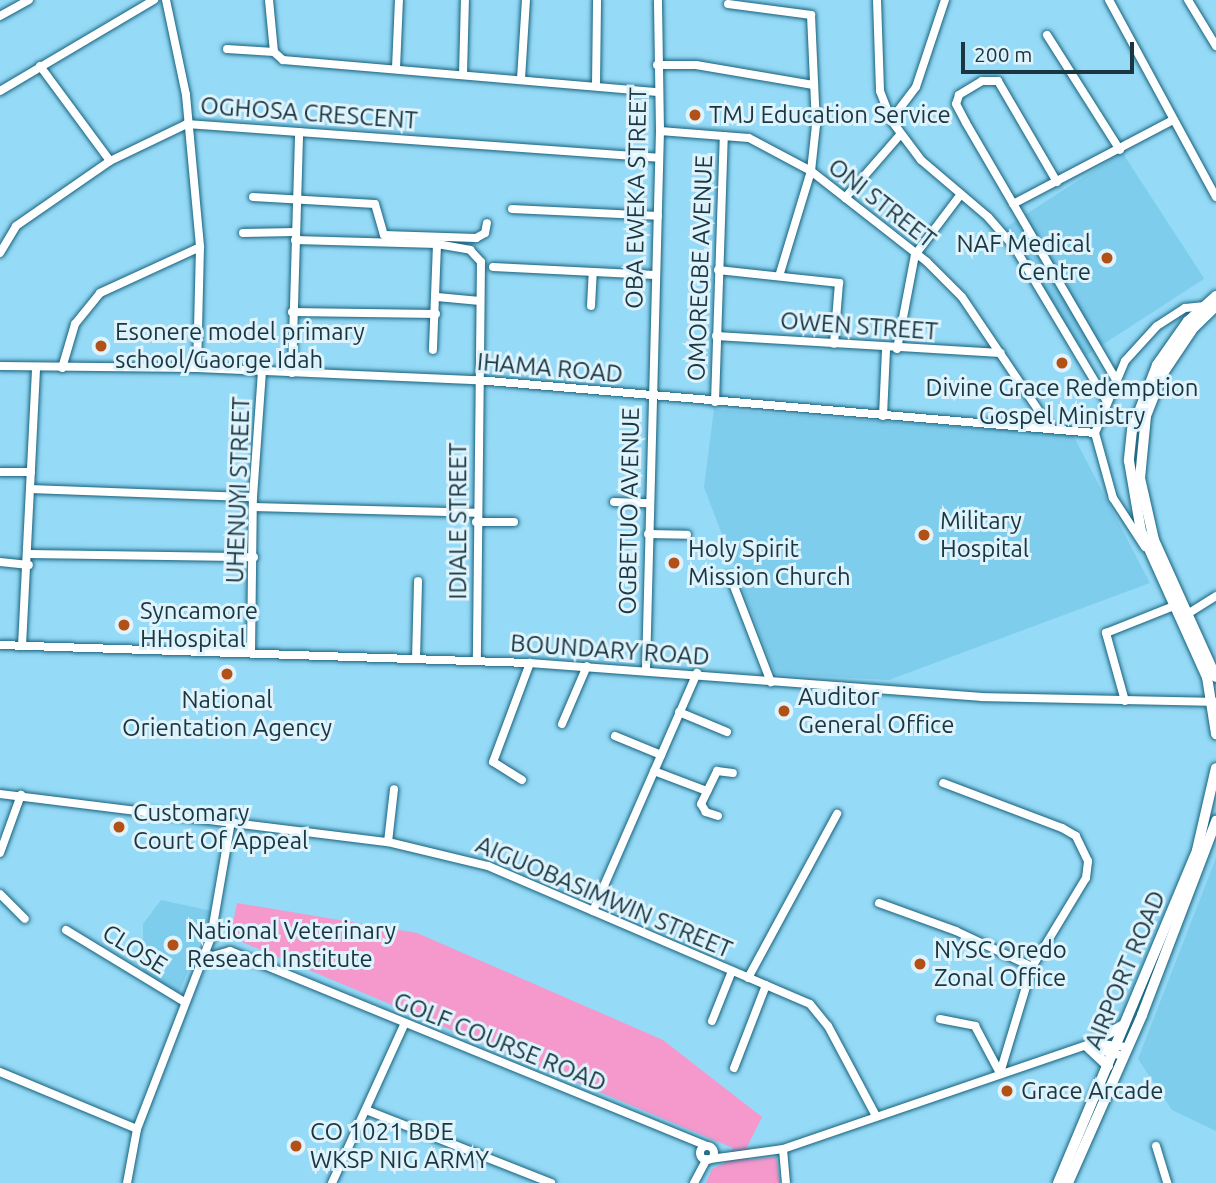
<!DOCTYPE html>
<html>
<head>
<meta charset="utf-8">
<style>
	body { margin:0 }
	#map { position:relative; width:1216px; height:1183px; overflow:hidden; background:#95daf7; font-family:Ubuntu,sans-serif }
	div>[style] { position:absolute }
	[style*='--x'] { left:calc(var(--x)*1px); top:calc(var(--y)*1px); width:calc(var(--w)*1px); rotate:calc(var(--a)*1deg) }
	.built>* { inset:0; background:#7fcded; transform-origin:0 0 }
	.green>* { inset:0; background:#f599cc }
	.roads { filter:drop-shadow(0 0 2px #17627c) drop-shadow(0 0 2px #17627c) }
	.minor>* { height:8px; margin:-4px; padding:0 4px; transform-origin:4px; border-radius:4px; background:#fff }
	.minor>.ring { margin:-4px; padding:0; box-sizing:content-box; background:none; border:8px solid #fff; border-radius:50% }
	.major>* { height:10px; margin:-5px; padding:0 5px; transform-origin:5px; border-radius:5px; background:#fff }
	.dots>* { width:19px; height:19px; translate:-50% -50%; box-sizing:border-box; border:4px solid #dff3fc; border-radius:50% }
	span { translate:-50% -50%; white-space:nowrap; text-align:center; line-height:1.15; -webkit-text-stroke:6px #dff3fc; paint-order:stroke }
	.street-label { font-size:24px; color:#193641 }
	.poi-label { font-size:24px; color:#193641 }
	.left { translate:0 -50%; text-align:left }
	.right { translate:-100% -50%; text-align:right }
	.scale { position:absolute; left:961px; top:42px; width:173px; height:32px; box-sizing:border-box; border:4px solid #193641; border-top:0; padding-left:9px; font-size:21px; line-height:24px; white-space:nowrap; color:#193641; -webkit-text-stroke:5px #dff3fc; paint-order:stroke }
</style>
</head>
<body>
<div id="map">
	<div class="built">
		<i style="left:1122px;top:152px;width:151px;height:141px;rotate:57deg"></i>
		<i style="clip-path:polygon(714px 409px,1073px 435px,1150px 583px,889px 680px,775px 674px,704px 487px)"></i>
		<i style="clip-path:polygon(1216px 858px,1216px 1131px,1172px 1110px,1138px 1059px)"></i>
		<i style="clip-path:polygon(161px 900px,212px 911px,179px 993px,143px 972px,143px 924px)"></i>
	</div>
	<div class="green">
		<i style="clip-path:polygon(237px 903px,417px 933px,663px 1040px,762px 1117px,747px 1147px,749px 1160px,776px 1157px,780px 1183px,706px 1183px,712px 1169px,729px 1161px,733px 1148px,230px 937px)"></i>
	</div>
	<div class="roads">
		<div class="minor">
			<i style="--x:166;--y:0;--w:97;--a:78.1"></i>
			<i style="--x:186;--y:95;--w:153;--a:84.7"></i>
			<i style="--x:200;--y:247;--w:121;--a:91.4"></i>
			<i style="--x:269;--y:0;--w:52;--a:84.5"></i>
			<i style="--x:274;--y:52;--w:12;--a:42"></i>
			<i style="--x:283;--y:60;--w:376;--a:4.9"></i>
			<i style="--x:877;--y:0;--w:91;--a:88.1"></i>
			<i style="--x:880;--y:91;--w:31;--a:69"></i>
			<i style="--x:891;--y:120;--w:50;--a:53.1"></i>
			<i style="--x:921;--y:160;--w:88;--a:40.4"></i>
			<i style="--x:988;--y:217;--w:41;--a:48.9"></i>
			<i style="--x:1015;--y:248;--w:177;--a:59.1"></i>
			<i style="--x:1109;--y:0;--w:224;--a:61.5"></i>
			<i style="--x:1188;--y:0;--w:54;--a:58.7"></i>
			<i style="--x:728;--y:4;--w:84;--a:7.5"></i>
			<i style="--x:811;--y:15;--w:110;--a:87.4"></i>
			<i style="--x:816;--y:125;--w:46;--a:96.2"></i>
			<i style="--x:811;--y:171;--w:107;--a:106.9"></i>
			<i style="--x:0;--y:16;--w:33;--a:-29"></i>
			<i style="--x:1047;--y:35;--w:136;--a:57.6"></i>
			<i style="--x:227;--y:49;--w:47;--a:3.7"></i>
			<i style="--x:657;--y:65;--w:39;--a:0"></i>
			<i style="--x:696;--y:65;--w:119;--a:9.7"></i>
			<i style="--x:40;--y:66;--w:118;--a:53.6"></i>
			<i style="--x:396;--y:68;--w:68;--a:-87.5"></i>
			<i style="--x:463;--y:74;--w:74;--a:-88.5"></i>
			<i style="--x:521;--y:79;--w:79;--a:-86.4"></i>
			<i style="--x:596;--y:86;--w:86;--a:-89.3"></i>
			<i style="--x:0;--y:91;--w:179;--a:-30.6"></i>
			<i style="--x:891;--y:120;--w:41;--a:-52.9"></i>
			<i style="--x:916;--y:87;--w:92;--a:-71.6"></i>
			<i style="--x:660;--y:131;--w:89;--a:4.5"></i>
			<i style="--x:749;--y:138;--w:70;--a:28"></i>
			<i style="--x:811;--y:171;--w:147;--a:38.1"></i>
			<i style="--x:927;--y:262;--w:49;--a:45"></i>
			<i style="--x:962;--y:297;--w:156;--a:56"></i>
			<i style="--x:1057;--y:182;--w:117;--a:-120.3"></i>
			<i style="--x:998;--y:81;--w:16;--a:180"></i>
			<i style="--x:982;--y:81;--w:27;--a:149"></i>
			<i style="--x:959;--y:95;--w:9;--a:108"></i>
			<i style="--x:956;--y:104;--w:21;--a:62"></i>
			<i style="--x:966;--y:123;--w:295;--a:59.7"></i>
			<i style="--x:253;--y:197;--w:122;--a:3.3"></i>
			<i style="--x:375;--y:204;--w:32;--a:74"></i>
			<i style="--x:384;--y:235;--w:92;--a:1.9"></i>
			<i style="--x:476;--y:238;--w:10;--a:-29"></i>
			<i style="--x:485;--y:233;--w:10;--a:-79"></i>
			<i style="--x:845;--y:198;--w:84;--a:-48.9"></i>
			<i style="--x:1013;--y:204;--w:181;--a:-27.7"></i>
			<i style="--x:512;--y:209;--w:146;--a:2.7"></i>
			<i style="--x:243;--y:233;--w:52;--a:-1.1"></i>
			<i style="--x:295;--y:240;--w:142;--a:1.6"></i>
			<i style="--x:437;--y:244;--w:106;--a:92.2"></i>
			<i style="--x:437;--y:244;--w:34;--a:10"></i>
			<i style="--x:470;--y:250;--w:16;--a:47"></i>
			<i style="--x:481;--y:262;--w:399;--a:90.6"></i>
			<i style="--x:0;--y:253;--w:31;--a:-59"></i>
			<i style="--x:16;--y:226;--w:114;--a:-34.7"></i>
			<i style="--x:110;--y:161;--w:85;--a:-25.7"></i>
			<i style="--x:187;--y:124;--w:472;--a:4.1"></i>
			<i style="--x:493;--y:267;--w:162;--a:2.8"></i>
			<i style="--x:718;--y:270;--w:122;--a:6.1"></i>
			<i style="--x:839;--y:283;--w:61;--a:94.7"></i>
			<i style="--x:437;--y:297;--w:43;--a:5.3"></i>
			<i style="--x:591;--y:306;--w:34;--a:-87"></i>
			<i style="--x:292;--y:312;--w:144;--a:0.8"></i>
			<i style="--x:716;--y:336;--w:285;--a:3.4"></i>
			<i style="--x:897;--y:349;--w:96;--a:-79.2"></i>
			<i style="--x:915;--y:255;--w:76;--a:-53"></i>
			<i style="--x:0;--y:366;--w:197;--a:0.6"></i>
			<i style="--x:197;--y:368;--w:280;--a:2.5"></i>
			<i style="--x:477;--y:380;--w:620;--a:4.9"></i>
			<i style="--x:62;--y:368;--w:46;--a:-73.5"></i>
			<i style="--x:75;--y:324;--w:40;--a:-51"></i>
			<i style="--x:100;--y:293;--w:110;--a:-24.7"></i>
			<i style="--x:292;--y:373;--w:241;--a:-88.3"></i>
			<i style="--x:715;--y:402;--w:266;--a:-88.1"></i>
			<i style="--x:883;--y:416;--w:67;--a:-87.4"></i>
			<i style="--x:0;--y:472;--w:31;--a:0"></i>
			<i style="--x:30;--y:489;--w:223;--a:2.1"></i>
			<i style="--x:614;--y:502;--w:35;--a:2"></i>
			<i style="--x:253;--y:507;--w:223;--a:1.5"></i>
			<i style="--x:476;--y:522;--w:38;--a:0"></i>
			<i style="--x:648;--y:534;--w:39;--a:1"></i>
			<i style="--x:1145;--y:547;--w:59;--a:-123.1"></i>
			<i style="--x:1113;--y:498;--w:67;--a:-105.5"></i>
			<i style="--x:1095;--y:433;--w:78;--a:-67.4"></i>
			<i style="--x:1125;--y:361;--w:47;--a:-47.6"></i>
			<i style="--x:1157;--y:326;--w:33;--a:-33"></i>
			<i style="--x:1185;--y:308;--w:20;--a:-6"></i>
			<i style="--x:29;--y:554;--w:225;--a:0.8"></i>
			<i style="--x:0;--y:562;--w:29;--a:6"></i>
			<i style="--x:730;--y:576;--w:114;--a:68.9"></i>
			<i style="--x:1189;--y:613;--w:32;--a:-32"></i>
			<i style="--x:0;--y:645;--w:530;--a:1.95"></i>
			<i style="--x:530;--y:663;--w:453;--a:4.3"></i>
			<i style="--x:982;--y:697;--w:234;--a:1.2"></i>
			<i style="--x:22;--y:646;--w:278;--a:-87.1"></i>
			<i style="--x:251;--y:653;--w:156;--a:-89.3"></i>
			<i style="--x:253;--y:497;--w:126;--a:-85.9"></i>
			<i style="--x:416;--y:659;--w:78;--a:-88.5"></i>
			<i style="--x:646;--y:669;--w:538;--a:-88.51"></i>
			<i style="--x:660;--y:131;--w:131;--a:-90.9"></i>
			<i style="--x:1125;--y:701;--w:71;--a:-105.6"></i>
			<i style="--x:1106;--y:633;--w:73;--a:-21.7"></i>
			<i style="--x:679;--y:712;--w:52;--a:22.6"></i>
			<i style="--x:562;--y:724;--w:63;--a:-66.7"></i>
			<i style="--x:615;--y:736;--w:50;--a:22.4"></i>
			<i style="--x:654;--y:771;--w:57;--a:20.7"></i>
			<i style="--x:522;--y:780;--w:34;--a:-148"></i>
			<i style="--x:493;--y:762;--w:106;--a:-69.5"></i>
			<i style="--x:0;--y:794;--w:391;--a:7.1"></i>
			<i style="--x:388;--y:842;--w:103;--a:13.5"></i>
			<i style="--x:488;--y:866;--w:350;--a:23.2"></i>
			<i style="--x:810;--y:1004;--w:28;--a:51"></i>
			<i style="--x:828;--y:1026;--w:100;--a:61.9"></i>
			<i style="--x:718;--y:816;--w:13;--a:-162"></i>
			<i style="--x:706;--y:812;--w:9;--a:-122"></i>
			<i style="--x:701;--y:804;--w:37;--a:-64"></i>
			<i style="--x:717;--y:771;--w:16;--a:7"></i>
			<i style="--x:388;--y:842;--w:53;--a:-83.5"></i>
			<i style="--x:0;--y:853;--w:62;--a:-70.1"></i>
			<i style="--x:0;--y:894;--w:35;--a:45"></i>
			<i style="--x:879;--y:903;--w:82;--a:20"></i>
			<i style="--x:956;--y:931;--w:84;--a:25.3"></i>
			<i style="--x:593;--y:911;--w:260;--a:-66.4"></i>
			<i style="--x:66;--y:930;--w:137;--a:31.3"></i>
			<i style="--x:202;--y:959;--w:29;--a:-16"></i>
			<i style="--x:230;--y:951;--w:515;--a:22.23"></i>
			<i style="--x:748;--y:978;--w:187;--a:-61.5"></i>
			<i style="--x:940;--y:1019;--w:36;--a:11"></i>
			<i style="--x:975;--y:1026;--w:53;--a:62"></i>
			<i style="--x:1000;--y:1073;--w:111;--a:-73.2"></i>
			<i style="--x:1032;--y:967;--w:104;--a:-58.8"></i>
			<i style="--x:1086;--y:878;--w:17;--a:-83"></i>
			<i style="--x:1088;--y:861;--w:28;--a:-116"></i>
			<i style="--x:1076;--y:836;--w:16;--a:-150"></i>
			<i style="--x:1062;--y:828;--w:127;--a:-159.3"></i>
			<i style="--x:712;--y:1021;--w:54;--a:-68.2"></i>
			<i style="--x:1087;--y:1047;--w:37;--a:14"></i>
			<i style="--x:734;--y:1068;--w:89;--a:-68.9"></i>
			<i style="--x:0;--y:1072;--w:148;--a:22.6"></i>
			<i style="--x:366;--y:1110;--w:199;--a:21.5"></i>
			<i style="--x:1156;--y:1146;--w:39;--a:73"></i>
			<i class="ring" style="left:700px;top:1146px;width:6px;height:6px"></i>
			<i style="--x:783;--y:1149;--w:34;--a:85"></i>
			<i style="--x:710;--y:1159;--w:74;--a:-7.8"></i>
			<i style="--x:783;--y:1149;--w:328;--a:-18.9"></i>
			<i style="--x:1093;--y:1043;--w:35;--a:7"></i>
			<i style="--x:127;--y:1183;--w:55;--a:-79.5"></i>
			<i style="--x:137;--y:1129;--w:206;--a:-68.9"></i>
			<i style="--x:211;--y:937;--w:118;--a:-80.2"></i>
			<i style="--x:332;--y:1183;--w:174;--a:-65.5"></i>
			<i style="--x:694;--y:1183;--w:27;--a:-62"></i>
		</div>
		<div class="major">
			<i style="--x:1216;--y:296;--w:38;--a:138"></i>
			<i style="--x:1188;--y:321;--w:54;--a:125.2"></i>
			<i style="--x:1157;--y:365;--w:70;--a:111"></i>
			<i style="--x:1132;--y:430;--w:31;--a:96"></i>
			<i style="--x:1129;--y:461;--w:71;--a:80.3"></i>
			<i style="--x:1141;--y:531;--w:160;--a:65.7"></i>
			<i style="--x:1207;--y:677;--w:58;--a:81"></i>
			<i style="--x:1216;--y:306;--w:30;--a:136"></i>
			<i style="--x:1194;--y:327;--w:55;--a:124"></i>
			<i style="--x:1163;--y:373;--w:46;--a:111.6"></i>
			<i style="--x:1146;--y:416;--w:62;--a:95.5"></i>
			<i style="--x:1140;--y:478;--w:64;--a:77.3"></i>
			<i style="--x:1154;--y:540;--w:150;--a:65.7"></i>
			<i style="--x:1091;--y:1043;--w:38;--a:-29"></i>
			<i style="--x:1089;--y:1048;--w:26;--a:43"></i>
			<i style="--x:1058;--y:1183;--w:361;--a:-67.3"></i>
			<i style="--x:1197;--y:850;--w:84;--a:-77"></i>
			<i style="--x:1068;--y:1183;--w:184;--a:-66.2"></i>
			<i style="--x:1142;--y:1015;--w:208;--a:-69.1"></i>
		</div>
	</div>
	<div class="dots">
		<i style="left:695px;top:115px;background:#b25015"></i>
		<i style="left:1107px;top:258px;background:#b25015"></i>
		<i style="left:101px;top:346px;background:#b25015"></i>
		<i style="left:1062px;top:363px;background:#b25015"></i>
		<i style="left:924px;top:535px;background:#b25015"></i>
		<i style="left:674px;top:563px;background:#b25015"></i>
		<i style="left:124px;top:625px;background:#b25015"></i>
		<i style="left:227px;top:674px;background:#b25015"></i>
		<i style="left:784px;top:711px;background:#b25015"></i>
		<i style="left:119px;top:827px;background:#b25015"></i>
		<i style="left:173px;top:945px;background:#b25015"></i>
		<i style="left:920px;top:964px;background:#b25015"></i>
		<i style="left:1007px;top:1091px;background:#b25015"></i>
		<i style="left:296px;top:1146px;background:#b25015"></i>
	</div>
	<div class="street-label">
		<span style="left:309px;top:113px;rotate:4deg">OGHOSA CRESCENT</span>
		<span style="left:636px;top:198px;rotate:-89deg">OBA EWEKA STREET</span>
		<span style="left:882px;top:203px;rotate:38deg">ONI STREET</span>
		<span style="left:700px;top:268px;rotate:-88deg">OMOREGBE AVENUE</span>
		<span style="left:859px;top:326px;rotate:4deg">OWEN STREET</span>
		<span style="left:550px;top:368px;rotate:5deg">IHAMA ROAD</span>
		<span style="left:238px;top:490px;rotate:-88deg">UHENUYI STREET</span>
		<span style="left:629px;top:511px;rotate:-89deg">OGBETUO AVENUE</span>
		<span style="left:458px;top:521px;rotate:-90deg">IDIALE STREET</span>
		<span style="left:610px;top:650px;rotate:4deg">BOUNDARY ROAD</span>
		<span style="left:604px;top:897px;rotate:23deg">AIGUOBASIMWIN STREET</span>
		<span style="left:135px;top:949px;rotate:32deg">CLOSE</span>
		<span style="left:1125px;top:970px;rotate:-67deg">AIRPORT ROAD</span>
		<span style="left:500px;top:1042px;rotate:22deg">GOLF COURSE ROAD</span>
	</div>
	<div class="poi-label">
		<span class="left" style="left:709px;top:115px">TMJ Education Service</span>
		<span class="right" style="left:1091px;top:258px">NAF Medical<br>Centre</span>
		<span class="left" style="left:115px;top:346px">Esonere model primary<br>school/Gaorge Idah</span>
		<span style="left:1062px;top:402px">Divine Grace Redemption<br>Gospel Ministry</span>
		<span class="left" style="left:940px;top:535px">Military<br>Hospital</span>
		<span class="left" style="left:688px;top:563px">Holy Spirit<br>Mission Church</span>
		<span class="left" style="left:140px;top:625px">Syncamore<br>HHospital</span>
		<span class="left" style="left:798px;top:711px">Auditor<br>General Office</span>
		<span style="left:227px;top:714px">National<br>Orientation Agency</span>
		<span class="left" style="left:133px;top:827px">Customary<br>Court Of Appeal</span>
		<span class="left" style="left:187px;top:945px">National Veterinary<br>Reseach Institute</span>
		<span class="left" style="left:934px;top:964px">NYSC Oredo<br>Zonal Office</span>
		<span class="left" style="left:1021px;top:1091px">Grace Arcade</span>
		<span class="left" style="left:310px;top:1146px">CO 1021 BDE<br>WKSP NIG ARMY</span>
	</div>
	<div class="scale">200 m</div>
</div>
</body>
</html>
